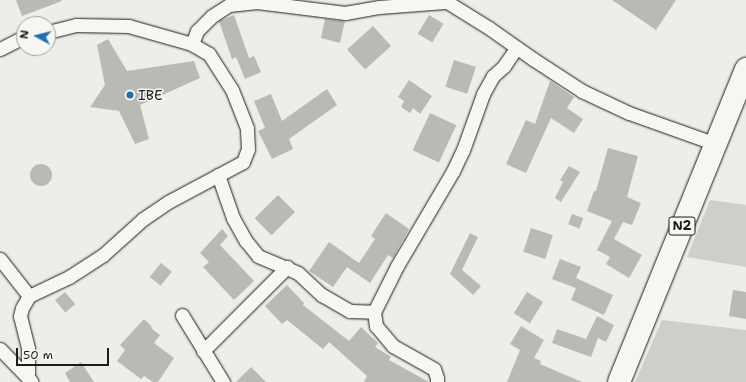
<!DOCTYPE html>
<html>
<head>
<meta charset="utf-8">
<style>
	body { margin:0 }
	#map { position:relative; width:746px; height:382px; overflow:hidden; background:#edede9; font-family:"Shantell Sans",sans-serif }
	div>[style] { position:absolute }
	[style*='--x'] { left:calc(var(--x)*1px); top:calc(var(--y)*1px); width:calc(var(--w)*1px); rotate:calc(var(--a)*1deg) }
	.green>* { inset:0; background:#cececb }
	.building>* { inset:0; background:#b9b9b6; transform-origin:0 0 }
	.round { border-radius:50% }
	.roads { filter:drop-shadow(0 0 1px #1c1c1c) drop-shadow(0 0 1px #1c1c1c) }
	.minor>* { height:13px; margin:-6.5px; padding:0 6.5px; transform-origin:6.5px; border-radius:6.5px; background:#f6f6f2 }
	.trunk>* { height:22px; margin:-11px; padding:0 11px; transform-origin:11px; border-radius:11px; background:#f6f6f2 }
	.dots>* { width:11px; height:11px; translate:-50% -50%; box-sizing:border-box; border:2px solid #f6f6f2; border-radius:50% }
	span { translate:-50% -50%; white-space:nowrap; text-align:center; line-height:1.15; -webkit-text-stroke:3px #f6f6f2; paint-order:stroke }
	.shield-label span { padding:1px 3px; background:#f6f6f2; border:1px solid; border-radius:3px; -webkit-text-stroke-width:0 }
	.shield-label { font-size:13px; color:#1c1c1c; font-weight:700 }
	.poi-label { font-size:14px; color:#1c1c1c }
	.left { translate:0 -50%; text-align:left }
	.north { position:absolute; left:16px; top:16px; width:40px; height:40px; box-sizing:border-box; background:#f6f6f2; border:1px solid #9f9f9c; border-radius:50%; rotate:277deg; font-size:11px; font-weight:700; line-height:16px; text-align:center; color:#1c1c1c }
	.north::after { content:''; display:block; margin:auto; width:14px; height:18px; background:#1f6fb2; clip-path:polygon(50% 0,100% 100%,50% 72%,0 100%) }
	.scale { position:absolute; left:16px; top:348px; width:93px; height:18px; box-sizing:border-box; border:2px solid #1c1c1c; border-top:0; padding-left:5px; font-size:12px; line-height:14px; white-space:nowrap; color:#1c1c1c; -webkit-text-stroke:3px #f6f6f2; paint-order:stroke }
</style>
</head>
<body>
<div id="map">
	<div class="green">
		<i style="clip-path:polygon(710px 200px,746px 205px,746px 267px,687px 257px)"></i>
		<i style="clip-path:polygon(662px 320px,746px 330px,746px 382px,635px 382px)"></i>
	</div>
	<div class="building">
		<i style="clip-path:polygon(16px 0,61px 0,62px 1px,22px 16px)"></i>
		<i style="clip-path:polygon(612px 0,676px 0,656px 30px)"></i>
		<i style="clip-path:polygon(234px 15px,249px 58px,254px 56px,261px 72px,245px 79px,236px 57px,232px 59px,219px 21px)"></i>
		<i style="left:429px;top:15px;width:17px;height:22px;rotate:31deg"></i>
		<i style="clip-path:polygon(325px 19px,345px 21px,340px 43px,321px 38px)"></i>
		<i style="left:373px;top:26px;width:27px;height:35px;rotate:48deg"></i>
		<i style="clip-path:polygon(108px 39px,127px 71px,194px 61px,200px 78px,140px 105px,149px 139px,135px 144px,119px 111px,90px 107px,105px 85px,97px 45px)"></i>
		<i style="left:454px;top:60px;width:23px;height:28px;rotate:18deg"></i>
		<i style="clip-path:polygon(409px 80px,432px 96px,420px 114px,413px 108px,410px 113px,401px 107px,404px 101px,398px 97px)"></i>
		<i style="clip-path:polygon(550px 81px,574px 97px,567px 108px,583px 119px,574px 133px,551px 118px,526px 173px,506px 164px,526px 120px,535px 124px)"></i>
		<i style="clip-path:polygon(327px 89px,337px 105px,289px 139px,293px 149px,272px 159px,258px 131px,265px 128px,254px 101px,271px 94px,282px 121px)"></i>
		<i style="left:430px;top:113px;width:29px;height:41px;rotate:25deg"></i>
		<i style="clip-path:polygon(608px 148px,638px 156px,627px 197px,641px 203px,632px 225px,623px 222px,614px 239px,642px 255px,629px 278px,606px 264px,610px 257px,597px 250px,612px 221px,587px 211px,594px 191px,596px 191px)"></i>
		<i class="round" style="left:30px;top:164px;width:22px;height:22px"></i>
		<i style="clip-path:polygon(569px 166px,580px 172px,561px 202px,555px 198px,563px 182px,560px 180px)"></i>
		<i style="left:278px;top:195px;width:24px;height:33px;rotate:45deg"></i>
		<i style="clip-path:polygon(386px 213px,409px 229px,393px 258px,388px 255px,370px 283px,347px 267px,333px 287px,309px 271px,329px 242px,359px 263px,375px 239px,371px 236px)"></i>
		<i style="left:572px;top:214px;width:12px;height:11px;rotate:20deg"></i>
		<i style="left:531px;top:228px;width:23px;height:25px;rotate:18deg"></i>
		<i style="clip-path:polygon(222px 229px,228px 236px,220px 245px,254px 281px,234px 300px,203px 267px,209px 262px,200px 253px)"></i>
		<i style="clip-path:polygon(470px 233px,478px 237px,462px 270px,481px 286px,473px 295px,450px 274px)"></i>
		<i style="clip-path:polygon(560px 259px,581px 267px,576px 278px,613px 295px,604px 315px,571px 300px,576px 288px,552px 279px)"></i>
		<i style="left:161px;top:263px;width:14px;height:18px;rotate:39deg"></i>
		<i style="clip-path:polygon(287px 285px,304px 303px,303px 305px,349px 341px,361px 327px,378px 343px,375px 347px,391px 357px,389px 360px,429px 382px,364px 382px,367px 376px,329px 342px,323px 349px,287px 320px,282px 324px,265px 306px)"></i>
		<i style="clip-path:polygon(733px 290px,746px 292px,746px 319px,729px 316px)"></i>
		<i style="left:65px;top:292px;width:16px;height:13px;rotate:50deg"></i>
		<i style="left:527px;top:292px;width:19px;height:25px;rotate:32deg"></i>
		<i style="clip-path:polygon(597px 316px,614px 325px,606px 342px,598px 338px,591px 357px,552px 343px,557px 329px,586px 339px)"></i>
		<i style="clip-path:polygon(144px 319px,152px 327px,151px 328px,160px 335px,154px 343px,174px 358px,158px 382px,153px 382px,144px 376px,141px 379px,117px 361px,125px 350px,120px 345px)"></i>
		<i style="clip-path:polygon(521px 326px,544px 340px,534px 358px,541px 361px,540px 364px,582px 382px,507px 382px,520px 350px,510px 344px)"></i>
		<i style="clip-path:polygon(81px 362px,94px 382px,70px 382px,65px 373px)"></i>
		<i style="clip-path:polygon(251px 367px,266px 382px,236px 382px)"></i>
	</div>
	<div class="roads">
		<div class="minor">
			<i style="--x:444;--y:0;--w:53;--a:31.9"></i>
			<i style="--x:489;--y:28;--w:54;--a:35.2"></i>
			<i style="--x:533;--y:59;--w:59;--a:33.1"></i>
			<i style="--x:582;--y:91;--w:52;--a:25.1"></i>
			<i style="--x:629;--y:113;--w:92;--a:19.6"></i>
			<i style="--x:192;--y:44;--w:14;--a:-69"></i>
			<i style="--x:197;--y:31;--w:21;--a:-45"></i>
			<i style="--x:212;--y:16;--w:20;--a:-33"></i>
			<i style="--x:229;--y:5;--w:28;--a:-6"></i>
			<i style="--x:257;--y:2;--w:89;--a:7.1"></i>
			<i style="--x:345;--y:13;--w:35;--a:-10"></i>
			<i style="--x:379;--y:7;--w:66;--a:-4.3"></i>
			<i style="--x:0;--y:49;--w:27;--a:-27"></i>
			<i style="--x:218;--y:175;--w:46;--a:70.8"></i>
			<i style="--x:233;--y:218;--w:26;--a:61"></i>
			<i style="--x:246;--y:241;--w:19;--a:51"></i>
			<i style="--x:258;--y:256;--w:43;--a:23"></i>
			<i style="--x:298;--y:273;--w:33;--a:43"></i>
			<i style="--x:322;--y:295;--w:32;--a:30"></i>
			<i style="--x:350;--y:311;--w:24;--a:2"></i>
			<i style="--x:0;--y:259;--w:47;--a:51.9"></i>
			<i style="--x:182;--y:315;--w:79;--a:58.5"></i>
			<i style="--x:0;--y:349;--w:45;--a:45.9"></i>
			<i style="--x:203;--y:351;--w:119;--a:-45"></i>
			<i style="--x:28;--y:378;--w:30;--a:-90"></i>
			<i style="--x:28;--y:348;--w:33;--a:-104"></i>
			<i style="--x:20;--y:316;--w:8;--a:-76"></i>
			<i style="--x:22;--y:308;--w:14;--a:-60"></i>
			<i style="--x:29;--y:296;--w:44;--a:-25.4"></i>
			<i style="--x:69;--y:277;--w:40;--a:-32.9"></i>
			<i style="--x:103;--y:255;--w:54;--a:-42"></i>
			<i style="--x:143;--y:219;--w:30;--a:-34"></i>
			<i style="--x:168;--y:202;--w:85;--a:-28.1"></i>
			<i style="--x:243;--y:162;--w:14;--a:-69"></i>
			<i style="--x:248;--y:149;--w:21;--a:-93"></i>
			<i style="--x:247;--y:128;--w:41;--a:-111.5"></i>
			<i style="--x:232;--y:90;--w:43;--a:-122.6"></i>
			<i style="--x:209;--y:54;--w:20;--a:-150"></i>
			<i style="--x:192;--y:44;--w:66;--a:-164.1"></i>
			<i style="--x:129;--y:26;--w:53;--a:-178.9"></i>
			<i style="--x:76;--y:25;--w:29;--a:166"></i>
			<i style="--x:437;--y:382;--w:4;--a:-90"></i>
			<i style="--x:437;--y:378;--w:9;--a:-108"></i>
			<i style="--x:434;--y:369;--w:47;--a:-150.7"></i>
			<i style="--x:393;--y:346;--w:26;--a:-130"></i>
			<i style="--x:376;--y:326;--w:14;--a:-98"></i>
			<i style="--x:374;--y:312;--w:51;--a:-63.4"></i>
			<i style="--x:397;--y:266;--w:110;--a:-59.5"></i>
			<i style="--x:453;--y:171;--w:23;--a:-65"></i>
			<i style="--x:463;--y:150;--w:59;--a:-70.3"></i>
			<i style="--x:483;--y:94;--w:21;--a:-61"></i>
			<i style="--x:493;--y:76;--w:15;--a:-42"></i>
			<i style="--x:504;--y:66;--w:22;--a:-56"></i>
		</div>
		<div class="trunk">
			<i style="--x:619;--y:382;--w:338;--a:-67.9"></i>
		</div>
	</div>
	<div class="dots">
		<i style="left:130px;top:95px;background:#1f6fb2"></i>
	</div>
	<div class="shield-label">
		<span style="left:682px;top:226px">N2</span>
	</div>
	<div class="poi-label">
		<span class="left" style="left:138px;top:95px">IBE</span>
	</div>
	<div class="north">N</div>
	<div class="scale">50 m</div>
</div>
</body>
</html>
